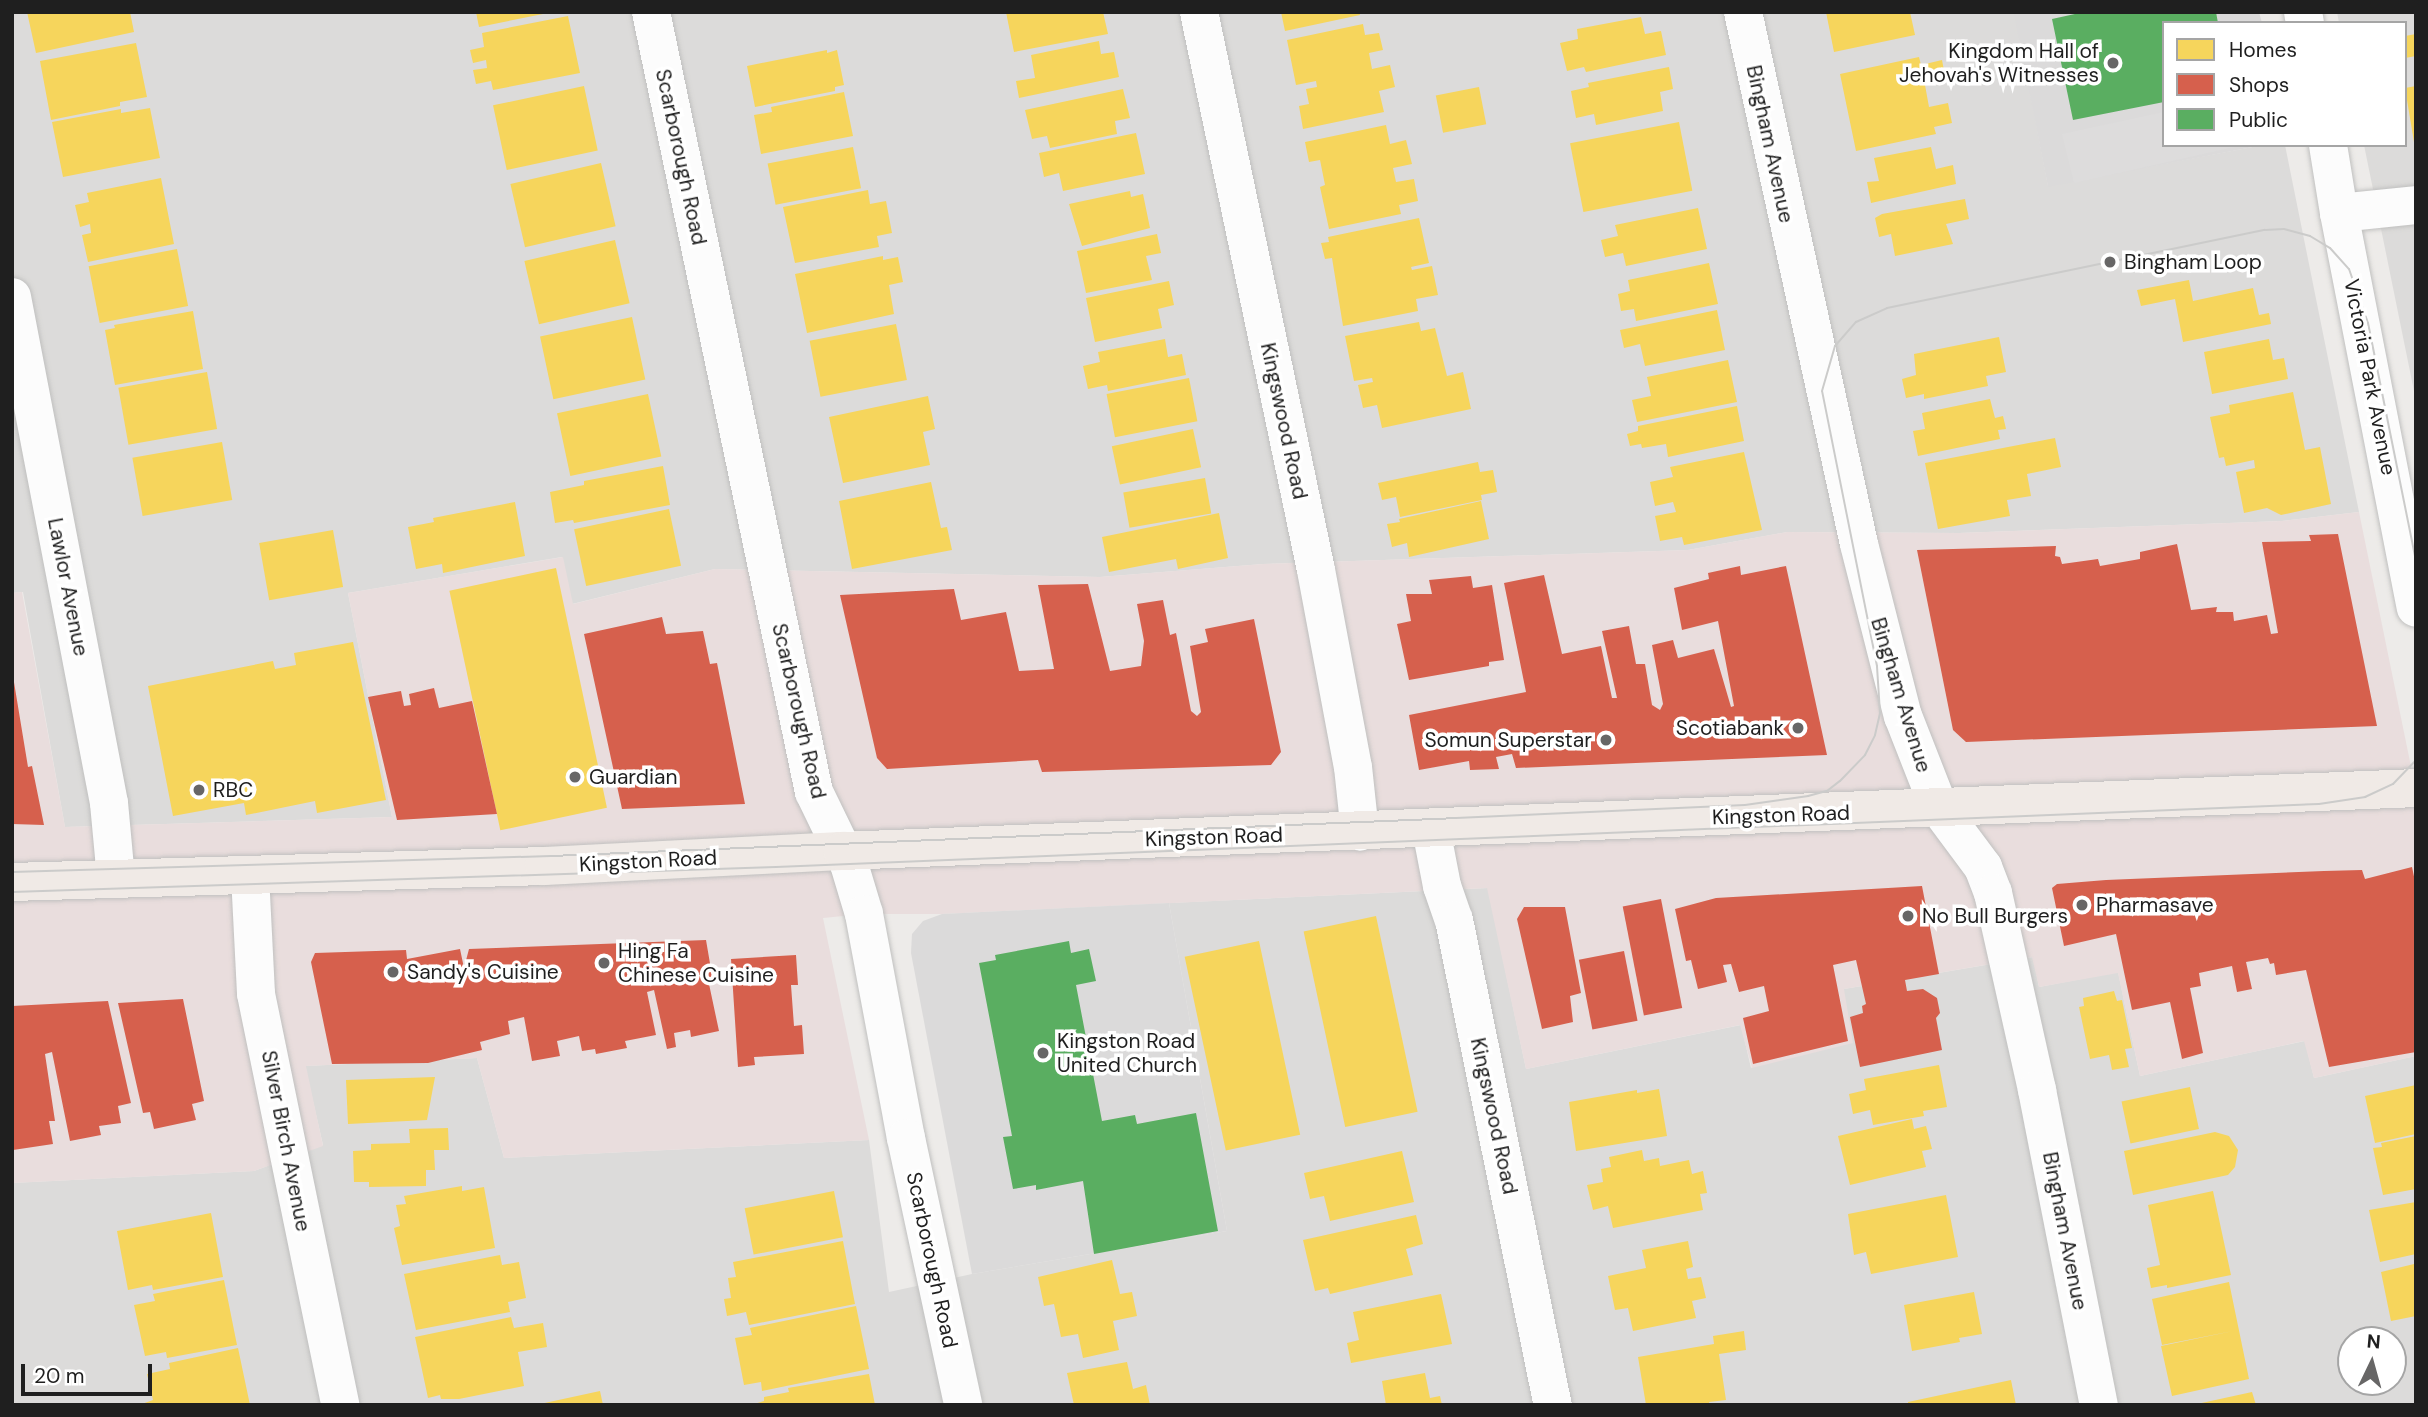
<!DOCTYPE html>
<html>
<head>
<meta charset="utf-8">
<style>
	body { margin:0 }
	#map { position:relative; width:2428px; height:1417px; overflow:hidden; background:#edebe9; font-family:"DM Sans",sans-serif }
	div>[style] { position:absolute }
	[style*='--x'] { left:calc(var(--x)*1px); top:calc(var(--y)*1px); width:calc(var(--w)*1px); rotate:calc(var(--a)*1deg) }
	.residential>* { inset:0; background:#dcdbda }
	.commercial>* { inset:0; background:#e9dddd }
	.religious>* { inset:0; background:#dbdada }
	.parking>* { inset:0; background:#dddcdc }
	.homes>* { inset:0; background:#f6d55c; transform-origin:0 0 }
	.shops>* { inset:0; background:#d6604d; transform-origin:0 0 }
	.public>* { inset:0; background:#5aae61 }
	.roads { filter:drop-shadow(0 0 2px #c0c0bf) drop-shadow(0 0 2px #c0c0bf) }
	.minor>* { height:38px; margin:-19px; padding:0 19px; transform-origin:19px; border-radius:19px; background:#fcfcfc }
	.major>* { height:38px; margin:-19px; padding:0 19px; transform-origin:19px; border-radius:19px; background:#f0eae6 }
	.tram>* { height:2px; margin:-1px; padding:0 1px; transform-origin:1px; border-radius:1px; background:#cbcbca }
	.dots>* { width:19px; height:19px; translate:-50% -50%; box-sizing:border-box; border:4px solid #fff; border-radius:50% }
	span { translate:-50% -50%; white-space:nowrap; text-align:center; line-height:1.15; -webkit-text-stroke:7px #fff; paint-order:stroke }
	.poi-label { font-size:21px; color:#1f1f1f }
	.right { translate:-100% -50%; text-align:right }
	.left { translate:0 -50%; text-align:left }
	.street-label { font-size:21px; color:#1f1f1f }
	.frame { position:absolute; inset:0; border:14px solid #1f1f1f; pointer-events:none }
	.legend { position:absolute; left:2162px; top:21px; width:245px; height:126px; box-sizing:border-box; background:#fff; border:2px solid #a5a5a5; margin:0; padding:9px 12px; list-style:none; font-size:21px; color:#1f1f1f }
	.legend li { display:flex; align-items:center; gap:14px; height:35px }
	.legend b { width:35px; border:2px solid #a5a5a5 }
	.north { position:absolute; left:2337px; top:1326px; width:70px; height:70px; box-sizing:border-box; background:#fff; border:2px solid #a5a5a5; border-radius:50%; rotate:5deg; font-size:19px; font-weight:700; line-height:28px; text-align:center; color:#1f1f1f }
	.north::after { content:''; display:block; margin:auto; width:24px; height:32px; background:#676666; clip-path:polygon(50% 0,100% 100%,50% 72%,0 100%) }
	.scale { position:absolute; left:21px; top:1364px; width:131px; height:32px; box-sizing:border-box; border:4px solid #1f1f1f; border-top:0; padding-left:9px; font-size:21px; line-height:24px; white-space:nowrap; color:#1f1f1f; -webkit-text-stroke:5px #fff; paint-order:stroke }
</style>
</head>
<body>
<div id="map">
	<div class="residential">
		<i style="clip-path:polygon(12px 12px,2023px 12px,2015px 14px,2048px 186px,2263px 145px,2285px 145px,2359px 512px,2282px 521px,1959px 533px,1787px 532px,1688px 550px,1263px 564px,1100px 577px,715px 569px,572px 604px,562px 557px,348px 593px,392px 817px,65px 827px,23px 592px,12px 593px)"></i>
		<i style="clip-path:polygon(2337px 12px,2416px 12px,2416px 401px,2364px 145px,2405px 145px,2405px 23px,2339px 23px)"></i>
		<i style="clip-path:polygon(evenodd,1488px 888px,1526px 1069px,1741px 1025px,1751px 1068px,1844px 989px,2033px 957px,2039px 987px,2118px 972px,2140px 1076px,2305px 1041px,2314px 1078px,2416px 1056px,2416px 1405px,12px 1405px,12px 1183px,254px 1171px,323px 1145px,305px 1066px,477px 1058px,504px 1158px,869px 1140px,889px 1292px,972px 1274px,1227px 1231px,1169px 903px,1488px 888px,2351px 1340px,2393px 1340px,2393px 1382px,2351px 1382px,2351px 1340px)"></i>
	</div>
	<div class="commercial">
		<i style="clip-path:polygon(2359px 512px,2416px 791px,2416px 1056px,2314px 1078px,2304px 1041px,2140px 1076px,2118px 973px,2039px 987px,2032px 957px,1844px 989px,1853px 1043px,1752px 1068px,1740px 1025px,1526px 1069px,1487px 888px,942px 914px,864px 914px,823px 918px,869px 1140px,504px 1158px,477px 1058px,306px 1066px,323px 1146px,254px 1171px,12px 1183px,12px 593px,22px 592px,65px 827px,392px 817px,348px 593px,563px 557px,573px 604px,715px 569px,1100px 577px,1263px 564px,1688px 550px,1787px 532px,1959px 533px,2282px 521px)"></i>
	</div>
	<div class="religious">
		<i style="clip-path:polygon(2023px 12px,2259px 12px,2262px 23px,2164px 23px,2164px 145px,2263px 145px,2048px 187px,2014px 14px)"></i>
		<i style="clip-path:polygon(1169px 903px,1227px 1231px,972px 1274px,911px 953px,912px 934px,923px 921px,942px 914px)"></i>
	</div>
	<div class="parking">
		<i style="clip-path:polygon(2164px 112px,2164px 145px,2243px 145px,2074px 183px,2062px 134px)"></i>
	</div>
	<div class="homes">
		<i style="clip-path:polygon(27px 12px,130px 12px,134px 32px,36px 53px)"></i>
		<i style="clip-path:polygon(476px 12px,548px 12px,548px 13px,479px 27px)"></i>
		<i style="clip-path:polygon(1006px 12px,1103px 12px,1108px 34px,1014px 52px)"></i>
		<i style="clip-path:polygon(1281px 12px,1359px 12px,1360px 15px,1285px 31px)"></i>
		<i style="clip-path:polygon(1826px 12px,1910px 12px,1915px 35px,1834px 52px)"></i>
		<i style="clip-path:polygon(568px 16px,580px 73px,493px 90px,491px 81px,476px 84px,473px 70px,487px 68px,486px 60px,473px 63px,470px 50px,484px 47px,482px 33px)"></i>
		<i style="clip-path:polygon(1641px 17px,1645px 34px,1661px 31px,1666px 55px,1586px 72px,1584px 67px,1567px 71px,1560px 43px,1578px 39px,1577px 29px)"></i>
		<i style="clip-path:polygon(1363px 24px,1365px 35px,1379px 33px,1383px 50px,1369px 53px,1372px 69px,1390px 65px,1395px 87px,1379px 91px,1384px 112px,1303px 129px,1299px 106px,1309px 104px,1306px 89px,1317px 87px,1316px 81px,1296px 85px,1287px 40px)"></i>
		<i style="clip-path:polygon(2416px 34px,2416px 56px,2405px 58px,2405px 36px)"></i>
		<i style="clip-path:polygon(1099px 41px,1101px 54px,1114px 52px,1119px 77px,1019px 98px,1016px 81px,1035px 78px,1031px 55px)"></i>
		<i style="clip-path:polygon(136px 43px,147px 97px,120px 102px,120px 106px,51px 120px,40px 61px)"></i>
		<i style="clip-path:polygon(827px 50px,827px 53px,837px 50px,844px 85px,835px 87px,835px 91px,755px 107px,747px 66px)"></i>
		<i style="clip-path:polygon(1919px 57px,1921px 65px,1942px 60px,1946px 81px,1925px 85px,1929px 107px,1948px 103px,1952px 123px,1934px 127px,1936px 134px,1856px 151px,1840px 74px)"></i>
		<i style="clip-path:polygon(1669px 67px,1673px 89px,1660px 92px,1663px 111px,1596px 125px,1594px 114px,1576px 118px,1571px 91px,1589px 87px,1588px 83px)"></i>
		<i style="left:584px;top:86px;width:66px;height:93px;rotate:78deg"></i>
		<i style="clip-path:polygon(2416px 86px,2416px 142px,2414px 142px,2405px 88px)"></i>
		<i style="left:1479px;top:87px;width:38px;height:44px;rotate:79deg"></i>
		<i style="clip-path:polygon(1123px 89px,1130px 118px,1115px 121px,1117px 134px,1050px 148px,1047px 136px,1032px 139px,1025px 110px)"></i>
		<i style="clip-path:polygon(844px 92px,853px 136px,761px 154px,754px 115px,772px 112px,771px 107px)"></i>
		<i style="clip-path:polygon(150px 108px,160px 158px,63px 177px,52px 122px,121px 109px,121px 113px)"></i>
		<i style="left:1679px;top:122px;width:70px;height:111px;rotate:79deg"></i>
		<i style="clip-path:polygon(1386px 125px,1390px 144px,1406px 140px,1412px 164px,1393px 168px,1396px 182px,1414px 179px,1418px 201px,1399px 205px,1401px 214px,1329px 229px,1320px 187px,1325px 185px,1320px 160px,1309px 162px,1305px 142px)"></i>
		<i style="clip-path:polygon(1136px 133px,1145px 174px,1063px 191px,1059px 173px,1044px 177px,1039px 153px)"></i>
		<i style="left:853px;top:147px;width:42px;height:87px;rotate:79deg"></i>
		<i style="clip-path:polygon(1931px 147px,1936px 169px,1953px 165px,1956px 184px,1871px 203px,1867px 182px,1879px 181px,1874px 158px)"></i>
		<i style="left:601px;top:163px;width:65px;height:93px;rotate:77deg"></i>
		<i style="clip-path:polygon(161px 178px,174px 244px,88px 262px,82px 235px,91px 233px,90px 224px,80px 227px,75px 205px,89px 202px,87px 193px)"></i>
		<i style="clip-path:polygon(868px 190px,870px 204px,886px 201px,892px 233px,877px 236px,879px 247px,795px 263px,783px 207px)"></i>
		<i style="clip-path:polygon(1130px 191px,1131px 197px,1143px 194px,1150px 228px,1082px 246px,1069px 204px)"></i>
		<i style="clip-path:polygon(1965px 199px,1969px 219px,1946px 224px,1953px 244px,1895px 256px,1891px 234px,1879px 237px,1875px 218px,1882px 214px)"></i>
		<i style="clip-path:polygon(1698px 208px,1707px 249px,1626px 266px,1623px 253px,1605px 257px,1601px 240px,1618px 236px,1615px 225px)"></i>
		<i style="clip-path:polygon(1419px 218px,1429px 263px,1411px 267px,1412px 270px,1432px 266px,1438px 295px,1416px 299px,1418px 311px,1343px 326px,1332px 258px,1325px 259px,1321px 243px,1329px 242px,1328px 237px)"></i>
		<i style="clip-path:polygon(1157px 234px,1161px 253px,1146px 256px,1152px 280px,1086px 293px,1077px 251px)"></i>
		<i style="left:615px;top:240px;width:65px;height:93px;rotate:77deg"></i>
		<i style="left:177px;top:249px;width:58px;height:90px;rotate:79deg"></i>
		<i style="clip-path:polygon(883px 256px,883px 260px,898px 257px,903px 282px,889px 285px,894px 314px,807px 333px,795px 274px)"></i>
		<i style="clip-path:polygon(1709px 263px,1718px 304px,1636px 321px,1634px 309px,1621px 311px,1618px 294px,1630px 291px,1628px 280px)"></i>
		<i style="clip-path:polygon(2189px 280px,2193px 301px,2253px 288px,2259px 315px,2269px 313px,2271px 324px,2183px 342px,2175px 299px,2141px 306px,2137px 290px)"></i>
		<i style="clip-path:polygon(1169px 281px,1174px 305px,1158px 309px,1162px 328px,1095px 342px,1086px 298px)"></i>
		<i style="clip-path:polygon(1717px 310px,1725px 350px,1645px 366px,1640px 344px,1624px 348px,1620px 330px)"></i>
		<i style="clip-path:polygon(193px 311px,203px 369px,115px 385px,105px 330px,115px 328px,114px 325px)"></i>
		<i style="left:632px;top:317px;width:64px;height:94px;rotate:78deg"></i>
		<i style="clip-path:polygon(1419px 322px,1421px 331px,1435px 328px,1447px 376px,1463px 372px,1471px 409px,1382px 428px,1377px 405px,1363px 408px,1358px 385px,1373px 382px,1372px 378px,1354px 381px,1345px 336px)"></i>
		<i style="left:896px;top:324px;width:57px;height:88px;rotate:79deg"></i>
		<i style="clip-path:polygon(1999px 337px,2006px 372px,1986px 376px,1988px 386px,1924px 399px,1924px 394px,1906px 398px,1902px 379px,1916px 375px,1914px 354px)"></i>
		<i style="clip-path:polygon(1165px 339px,1168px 357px,1182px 354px,1186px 375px,1108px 391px,1107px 385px,1088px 389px,1083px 366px,1100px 362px,1098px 352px)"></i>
		<i style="clip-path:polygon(2269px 339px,2273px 360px,2284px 358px,2288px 379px,2212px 394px,2204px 352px)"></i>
		<i style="clip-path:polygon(1728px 360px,1737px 402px,1637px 422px,1632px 400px,1651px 396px,1647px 377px)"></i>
		<i style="left:207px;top:372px;width:58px;height:90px;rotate:80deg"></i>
		<i style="left:1189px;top:378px;width:44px;height:84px;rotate:79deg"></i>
		<i style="clip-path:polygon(2293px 392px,2305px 450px,2320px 447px,2331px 504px,2281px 515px,2267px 508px,2244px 513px,2236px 472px,2255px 468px,2254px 460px,2226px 466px,2224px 457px,2219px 458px,2210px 417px,2230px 413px,2229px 405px)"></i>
		<i style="left:648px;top:394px;width:64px;height:93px;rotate:78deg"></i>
		<i style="clip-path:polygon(928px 396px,935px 429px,923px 432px,930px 465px,843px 483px,829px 417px)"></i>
		<i style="clip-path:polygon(1990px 399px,1995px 418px,2003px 416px,2006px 429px,1998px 430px,2000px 439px,1918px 456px,1913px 431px,1925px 429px,1922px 413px)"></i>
		<i style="clip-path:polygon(1737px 406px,1744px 441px,1668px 457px,1666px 444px,1642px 448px,1641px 444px,1630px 446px,1627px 434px,1638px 431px,1638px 426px)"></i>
		<i style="left:1193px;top:429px;width:39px;height:83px;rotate:78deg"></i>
		<i style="clip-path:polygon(2055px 438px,2061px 467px,2027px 474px,2031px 496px,2007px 500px,2010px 516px,1938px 529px,1925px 463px)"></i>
		<i style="left:222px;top:442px;width:59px;height:91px;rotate:80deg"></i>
		<i style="clip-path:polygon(1744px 452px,1762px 530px,1684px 545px,1682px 537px,1660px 541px,1655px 516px,1676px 512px,1673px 502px,1655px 506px,1650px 482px,1673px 477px,1670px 467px)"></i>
		<i style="clip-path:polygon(1478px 462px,1480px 472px,1493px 470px,1497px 492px,1481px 495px,1482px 500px,1400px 517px,1396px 497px,1382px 500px,1378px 483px)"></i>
		<i style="clip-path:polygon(663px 466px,670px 505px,574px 523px,573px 520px,555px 523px,550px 492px,584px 485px,584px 481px)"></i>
		<i style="left:1205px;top:478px;width:36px;height:83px;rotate:80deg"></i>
		<i style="clip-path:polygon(931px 482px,941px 528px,947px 527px,952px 550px,852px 569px,839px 501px)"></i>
		<i style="clip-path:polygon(1481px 501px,1489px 539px,1409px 557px,1407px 543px,1392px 547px,1387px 524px,1400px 522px,1399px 519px)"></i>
		<i style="clip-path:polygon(515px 502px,525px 556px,443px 573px,442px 564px,416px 569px,408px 527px,434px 522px,433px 518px)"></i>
		<i style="left:669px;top:509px;width:58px;height:97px;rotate:78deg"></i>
		<i style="clip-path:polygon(1219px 513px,1228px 558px,1178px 569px,1176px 559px,1109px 572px,1102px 537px)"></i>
		<i style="left:333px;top:530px;width:58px;height:75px;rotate:80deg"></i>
		<i style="left:556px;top:568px;width:245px;height:109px;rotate:78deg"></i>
		<i style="clip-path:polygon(353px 642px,386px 800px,317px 813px,315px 801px,246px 815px,244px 803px,173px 816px,148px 686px,273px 661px,275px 669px,296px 665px,294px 653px)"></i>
		<i style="left:1376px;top:916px;width:200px;height:74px;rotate:78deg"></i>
		<i style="left:1259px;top:941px;width:198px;height:76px;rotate:78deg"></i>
		<i style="clip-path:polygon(2114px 991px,2117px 1001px,2122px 1000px,2132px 1048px,2125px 1049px,2129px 1067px,2112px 1070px,2109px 1055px,2090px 1059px,2079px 1007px,2084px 1006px,2083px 998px)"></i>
		<i style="clip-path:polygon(1939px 1065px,1947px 1107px,1923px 1111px,1924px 1116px,1873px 1125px,1870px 1110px,1853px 1114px,1849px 1094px,1866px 1090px,1864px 1079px)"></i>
		<i style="clip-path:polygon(435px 1077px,427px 1120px,348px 1124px,346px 1080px)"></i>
		<i style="clip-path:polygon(2416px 1085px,2416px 1134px,2375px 1143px,2365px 1096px)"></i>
		<i style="left:2190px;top:1087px;width:43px;height:70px;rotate:78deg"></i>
		<i style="clip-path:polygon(1659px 1089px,1667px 1136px,1576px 1151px,1569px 1102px,1637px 1090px,1637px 1093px)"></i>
		<i style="clip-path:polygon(1912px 1119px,1914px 1129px,1926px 1126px,1932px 1149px,1922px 1151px,1926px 1167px,1850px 1185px,1838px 1136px)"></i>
		<i style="clip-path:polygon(448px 1128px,449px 1150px,434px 1150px,435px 1170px,426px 1170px,426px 1186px,369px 1187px,369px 1182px,354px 1182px,353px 1151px,371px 1150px,371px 1144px,410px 1143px,409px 1129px)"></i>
		<i style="clip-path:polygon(2215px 1132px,2229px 1136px,2238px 1150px,2235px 1167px,2228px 1175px,2133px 1195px,2124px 1151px)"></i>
		<i style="clip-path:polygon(2416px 1136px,2416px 1189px,2383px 1195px,2373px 1148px,2382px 1147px,2381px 1143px)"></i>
		<i style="clip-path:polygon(1642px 1150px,1644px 1161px,1659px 1158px,1660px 1166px,1689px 1160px,1692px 1174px,1703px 1171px,1707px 1193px,1700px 1194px,1703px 1210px,1613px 1228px,1608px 1206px,1593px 1210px,1587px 1185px,1603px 1182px,1601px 1169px,1611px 1167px,1609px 1157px)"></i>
		<i style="clip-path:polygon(1402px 1151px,1414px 1202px,1330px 1221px,1324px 1196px,1310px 1199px,1304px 1173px)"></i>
		<i style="clip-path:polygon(462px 1186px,462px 1191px,484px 1187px,495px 1248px,402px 1265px,394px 1228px,400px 1226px,396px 1205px,406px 1204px,404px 1196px)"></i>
		<i style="left:834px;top:1191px;width:47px;height:91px;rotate:79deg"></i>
		<i style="clip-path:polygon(2213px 1191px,2231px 1275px,2167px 1288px,2167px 1285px,2151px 1288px,2147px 1268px,2160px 1265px,2148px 1205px)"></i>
		<i style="clip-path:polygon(1946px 1195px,1958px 1257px,1871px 1274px,1866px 1252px,1854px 1255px,1848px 1214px)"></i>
		<i style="clip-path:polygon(2416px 1202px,2416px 1254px,2380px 1262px,2369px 1210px)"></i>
		<i style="clip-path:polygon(211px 1213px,223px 1277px,153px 1290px,152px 1285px,128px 1290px,117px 1231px)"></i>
		<i style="clip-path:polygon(1416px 1215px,1423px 1244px,1406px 1249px,1413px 1275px,1330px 1294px,1328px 1288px,1315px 1291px,1303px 1240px)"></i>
		<i style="clip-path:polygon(843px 1241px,855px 1304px,749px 1325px,746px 1312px,727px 1316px,724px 1299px,731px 1298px,728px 1278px,736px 1277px,733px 1262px)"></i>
		<i style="clip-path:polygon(1688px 1241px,1693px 1267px,1686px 1269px,1688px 1279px,1701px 1277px,1706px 1298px,1692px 1301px,1696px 1318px,1633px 1331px,1628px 1308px,1615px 1310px,1608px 1276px,1646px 1268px,1642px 1250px)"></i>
		<i style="clip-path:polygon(500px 1255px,502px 1265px,519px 1262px,526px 1298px,508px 1302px,510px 1312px,416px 1330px,404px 1274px)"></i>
		<i style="clip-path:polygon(1112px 1260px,1120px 1294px,1132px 1292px,1137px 1316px,1113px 1321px,1119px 1350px,1083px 1358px,1078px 1334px,1061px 1337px,1054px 1304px,1044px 1306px,1038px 1277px)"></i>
		<i style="clip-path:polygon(2414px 1264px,2416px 1316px,2391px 1321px,2381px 1272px)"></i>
		<i style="clip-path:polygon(224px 1280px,237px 1345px,167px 1358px,166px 1352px,145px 1356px,134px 1305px,155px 1301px,153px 1294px)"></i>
		<i style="clip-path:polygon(2229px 1282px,2249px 1379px,2172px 1396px,2161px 1346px,2233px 1331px,2162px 1345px,2152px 1299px)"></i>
		<i style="clip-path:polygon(1974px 1292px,1982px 1334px,1959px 1338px,1960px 1342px,1912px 1351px,1904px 1305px)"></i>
		<i style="clip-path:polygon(1441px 1294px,1452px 1344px,1351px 1363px,1347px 1343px,1359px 1340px,1353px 1312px)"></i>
		<i style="clip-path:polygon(856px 1306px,869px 1369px,762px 1391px,761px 1382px,744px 1385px,735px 1338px,752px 1335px,750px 1328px)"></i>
		<i style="clip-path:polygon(511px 1317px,514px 1328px,543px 1323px,547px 1347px,518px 1352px,524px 1386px,459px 1399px,441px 1399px,440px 1395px,428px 1398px,415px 1337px)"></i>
		<i style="clip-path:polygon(1744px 1331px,1746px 1350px,1719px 1354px,1726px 1400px,1709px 1402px,1710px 1405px,1646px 1405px,1638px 1357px,1714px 1344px,1713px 1336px)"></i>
		<i style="clip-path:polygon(238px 1348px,250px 1405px,139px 1405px,153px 1400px,147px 1374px,170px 1369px,169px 1363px)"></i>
		<i style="clip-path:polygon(1127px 1362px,1133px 1389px,1146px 1385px,1150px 1405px,1074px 1405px,1067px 1373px)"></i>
		<i style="clip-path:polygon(1425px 1373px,1430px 1398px,1440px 1396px,1442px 1405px,1386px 1405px,1382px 1381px)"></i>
		<i style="clip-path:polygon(869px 1374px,875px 1405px,751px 1405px,764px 1401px,764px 1397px,789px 1392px,788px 1388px)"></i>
		<i style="clip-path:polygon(2011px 1380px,2016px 1405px,1908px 1405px,1908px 1402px)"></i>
		<i style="clip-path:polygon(600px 1391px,603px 1405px,540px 1405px,540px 1404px)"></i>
		<i style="clip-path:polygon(2252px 1392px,2256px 1405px,2198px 1405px,2197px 1404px)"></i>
	</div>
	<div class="shops">
		<i style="clip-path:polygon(2338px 534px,2377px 726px,1966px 742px,1953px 730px,1917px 550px,2056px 546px,2055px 556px,2060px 557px,2062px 564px,2098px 559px,2100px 566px,2140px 559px,2140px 552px,2177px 544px,2191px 610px,2217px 607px,2216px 612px,2233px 612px,2234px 621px,2267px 615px,2271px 634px,2278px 633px,2262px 542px,2311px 541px,2309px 535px)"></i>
		<i style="clip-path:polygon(1740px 566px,1741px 575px,1786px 566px,1827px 755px,1516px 768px,1512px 754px,1496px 757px,1499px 769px,1470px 770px,1469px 761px,1419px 770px,1409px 715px,1526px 692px,1504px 583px,1544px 575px,1562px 654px,1601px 646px,1612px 698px,1617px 698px,1602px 631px,1629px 626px,1636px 664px,1645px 664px,1652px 705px,1660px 710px,1663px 704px,1652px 645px,1673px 640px,1678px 658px,1714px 649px,1731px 707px,1734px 706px,1718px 621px,1682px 630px,1674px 588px,1709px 579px,1708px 573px)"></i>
		<i style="clip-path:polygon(1471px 576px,1473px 588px,1492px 585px,1504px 660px,1489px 662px,1489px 666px,1409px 680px,1397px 624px,1411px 621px,1406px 594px,1432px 594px,1429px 580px)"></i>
		<i style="clip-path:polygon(1088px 584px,1110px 671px,1141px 666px,1144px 641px,1137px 604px,1163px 600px,1170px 635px,1176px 633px,1191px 711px,1197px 716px,1201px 712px,1190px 646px,1208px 642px,1205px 629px,1254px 619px,1281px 752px,1271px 765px,1042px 772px,1038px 760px,887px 769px,877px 758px,840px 595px,954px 589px,961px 620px,1006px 612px,1019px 671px,1054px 669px,1038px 585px)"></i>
		<i style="clip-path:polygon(662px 617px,666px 634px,703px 631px,710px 664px,717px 663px,745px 804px,622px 809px,584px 634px)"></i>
		<i style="clip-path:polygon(12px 670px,28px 767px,32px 766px,44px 825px,12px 824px)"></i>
		<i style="clip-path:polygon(434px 688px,439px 708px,472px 701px,497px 814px,397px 820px,368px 697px,401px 691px,404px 706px,411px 705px,409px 694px)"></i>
		<i style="clip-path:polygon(2412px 867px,2416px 886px,2416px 1052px,2329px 1067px,2306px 970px,2276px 975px,2274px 963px,2270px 964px,2268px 958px,2246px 962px,2252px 989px,2237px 992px,2232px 966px,2199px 973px,2201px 986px,2190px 988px,2203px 1053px,2182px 1059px,2170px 1002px,2132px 1010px,2116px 934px,2064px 946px,2052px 888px,2057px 884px,2106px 880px,2324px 871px,2362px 870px,2365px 879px)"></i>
		<i style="clip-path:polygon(1922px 886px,1939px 974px,1905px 980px,1907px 991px,1923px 989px,1937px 998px,1940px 1013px,1936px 1018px,1942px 1050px,1860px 1067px,1850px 1017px,1863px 1013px,1862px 1006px,1866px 1004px,1856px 960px,1833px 965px,1848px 1041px,1753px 1064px,1743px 1018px,1769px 1011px,1764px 986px,1739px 992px,1731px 964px,1723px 965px,1727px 982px,1698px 989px,1691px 960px,1686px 961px,1675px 909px,1716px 898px)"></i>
		<i style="left:1661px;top:899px;width:111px;height:39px;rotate:79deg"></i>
		<i style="clip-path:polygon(1524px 907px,1565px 907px,1581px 993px,1570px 996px,1573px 1022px,1542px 1029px,1517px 919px)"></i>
		<i style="clip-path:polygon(706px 940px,713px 981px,709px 984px,719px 1031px,691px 1037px,690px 1030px,674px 1033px,676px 1047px,667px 1049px,654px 990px,647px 992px,656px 1035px,625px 1041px,627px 1048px,596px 1054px,595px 1049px,582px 1051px,579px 1036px,557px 1041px,560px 1056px,532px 1061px,524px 1017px,508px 1021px,510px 1034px,480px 1042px,482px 1050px,428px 1063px,332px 1064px,311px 962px,315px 953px,406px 950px,407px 959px,460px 949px,464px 968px,469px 949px)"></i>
		<i style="left:1624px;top:951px;width:71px;height:46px;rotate:79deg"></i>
		<i style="clip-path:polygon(796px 955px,798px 985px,791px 985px,794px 1026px,802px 1025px,804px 1054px,754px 1057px,755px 1065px,738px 1067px,731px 959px)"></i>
		<i style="clip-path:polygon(183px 999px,204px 1101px,192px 1104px,196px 1120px,154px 1129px,150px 1112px,143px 1113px,118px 1003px)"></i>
		<i style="clip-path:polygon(108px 1001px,131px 1103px,118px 1106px,121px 1123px,99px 1126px,101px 1135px,70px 1141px,52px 1052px,45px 1054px,55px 1121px,49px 1121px,53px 1144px,13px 1150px,12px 1006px)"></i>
	</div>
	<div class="public">
		<i style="clip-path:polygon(2084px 12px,2216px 12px,2218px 23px,2164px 23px,2164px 102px,2073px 120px,2052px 19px)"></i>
		<i style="clip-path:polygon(1069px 941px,1071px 953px,1089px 949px,1096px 981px,1076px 985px,1102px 1121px,1135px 1115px,1137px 1124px,1196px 1113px,1218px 1231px,1094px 1254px,1083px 1181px,1036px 1190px,1036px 1185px,1013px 1189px,1003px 1137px,1012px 1136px,979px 963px,996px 960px,995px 955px)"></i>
	</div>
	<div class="roads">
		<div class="minor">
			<i style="--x:651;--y:12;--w:797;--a:78.2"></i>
			<i style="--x:814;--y:792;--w:80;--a:64.1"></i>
			<i style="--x:849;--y:864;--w:52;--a:73.3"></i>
			<i style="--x:864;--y:914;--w:228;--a:79.4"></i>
			<i style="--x:906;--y:1138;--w:273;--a:77.9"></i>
			<i style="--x:1199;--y:12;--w:570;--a:78.16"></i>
			<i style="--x:1316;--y:570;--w:200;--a:79.4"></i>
			<i style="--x:1353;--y:767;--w:65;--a:83.9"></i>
			<i style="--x:1743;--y:12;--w:544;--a:77.7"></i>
			<i style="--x:1859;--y:544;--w:178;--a:75.7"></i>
			<i style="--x:1903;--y:716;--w:99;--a:68.6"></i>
			<i style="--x:1939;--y:808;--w:74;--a:53.3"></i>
			<i style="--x:1983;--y:867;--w:28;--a:69"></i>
			<i style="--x:1993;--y:893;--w:202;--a:77.4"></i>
			<i style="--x:2037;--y:1090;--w:321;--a:78.9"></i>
			<i style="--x:2303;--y:12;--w:11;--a:80"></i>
			<i style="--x:2328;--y:145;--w:69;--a:80.8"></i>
			<i style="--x:2339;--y:213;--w:402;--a:79"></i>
			<i style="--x:2339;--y:213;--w:77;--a:-5.9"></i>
			<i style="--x:12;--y:297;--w:515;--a:79.15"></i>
			<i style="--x:109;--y:803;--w:76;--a:84.7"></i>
			<i style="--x:1431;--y:829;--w:58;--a:79.1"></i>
			<i style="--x:1442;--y:886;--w:36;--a:71"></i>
			<i style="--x:1454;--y:920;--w:495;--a:78.5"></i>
			<i style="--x:250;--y:875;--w:119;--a:87.1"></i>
			<i style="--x:256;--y:994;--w:419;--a:78.4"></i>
		</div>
		<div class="major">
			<i style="--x:12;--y:882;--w:532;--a:-1.72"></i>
			<i style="--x:544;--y:866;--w:298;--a:-2.9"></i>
			<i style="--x:842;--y:851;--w:1575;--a:-2.29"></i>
		</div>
	</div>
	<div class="tram">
		<i style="--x:12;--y:872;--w:539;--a:-1.7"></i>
		<i style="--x:551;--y:856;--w:906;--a:-2.4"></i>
		<i style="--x:1456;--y:818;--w:289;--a:-2.6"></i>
		<i style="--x:1745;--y:805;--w:64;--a:-8.1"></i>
		<i style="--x:1808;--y:796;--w:20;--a:-15"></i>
		<i style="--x:1827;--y:791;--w:16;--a:-38"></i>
		<i style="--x:1840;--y:781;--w:36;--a:-46"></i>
		<i style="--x:1865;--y:755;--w:22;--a:-63"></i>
		<i style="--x:1875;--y:735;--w:23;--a:-77"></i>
		<i style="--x:1880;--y:713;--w:47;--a:-93.7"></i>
		<i style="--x:1877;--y:666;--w:280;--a:-101.3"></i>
		<i style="--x:1822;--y:391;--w:47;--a:-73.9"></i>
		<i style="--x:1835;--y:346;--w:32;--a:-49"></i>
		<i style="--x:1856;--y:322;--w:34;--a:-24"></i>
		<i style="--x:1887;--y:308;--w:386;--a:-11.7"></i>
		<i style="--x:2265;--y:230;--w:19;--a:-3"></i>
		<i style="--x:2284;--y:229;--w:27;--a:15"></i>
		<i style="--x:2310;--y:236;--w:23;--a:31"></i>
		<i style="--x:2330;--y:248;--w:28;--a:48"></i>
		<i style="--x:2349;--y:269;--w:57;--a:70.6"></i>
		<i style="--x:2368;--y:323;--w:242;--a:78.6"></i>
		<i style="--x:12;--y:892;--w:764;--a:-1.87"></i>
		<i style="--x:776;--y:867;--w:1544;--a:-2.34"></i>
		<i style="--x:2319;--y:804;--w:47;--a:-8.7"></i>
		<i style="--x:2365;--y:797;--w:31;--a:-25"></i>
		<i style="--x:2393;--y:784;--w:33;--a:-46"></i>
	</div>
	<div class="dots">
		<i style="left:2113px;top:63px;background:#676666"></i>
		<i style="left:2110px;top:262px;background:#676666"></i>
		<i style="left:1798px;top:728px;background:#676666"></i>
		<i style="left:1606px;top:740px;background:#676666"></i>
		<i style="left:575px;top:777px;background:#676666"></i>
		<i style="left:199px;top:790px;background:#676666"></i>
		<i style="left:2082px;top:905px;background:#676666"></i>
		<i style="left:1908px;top:916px;background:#676666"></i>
		<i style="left:604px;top:963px;background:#676666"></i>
		<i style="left:393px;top:972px;background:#676666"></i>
		<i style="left:1043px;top:1053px;background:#676666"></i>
	</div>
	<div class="poi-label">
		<span class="right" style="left:2099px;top:63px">Kingdom Hall of<br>Jehovah's Witnesses</span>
		<span class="left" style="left:2124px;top:262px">Bingham Loop</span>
		<span class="right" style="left:1784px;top:728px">Scotiabank</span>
		<span class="right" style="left:1592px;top:740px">Somun Superstar</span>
		<span class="left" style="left:589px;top:777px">Guardian</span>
		<span class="left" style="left:213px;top:790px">RBC</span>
		<span class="left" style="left:2096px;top:905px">Pharmasave</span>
		<span class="left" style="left:1922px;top:916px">No Bull Burgers</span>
		<span class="left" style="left:618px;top:963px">Hing Fa<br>Chinese Cuisine</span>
		<span class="left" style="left:407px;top:972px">Sandy's Cuisine</span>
		<span class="left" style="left:1057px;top:1053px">Kingston Road<br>United Church</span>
	</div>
	<div class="street-label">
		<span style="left:1770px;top:144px;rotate:78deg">Bingham Avenue</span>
		<span style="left:681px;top:157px;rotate:78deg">Scarborough Road</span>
		<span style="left:2370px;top:377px;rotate:79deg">Victoria Park Avenue</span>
		<span style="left:1284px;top:421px;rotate:78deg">Kingswood Road</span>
		<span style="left:68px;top:587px;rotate:79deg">Lawlor Avenue</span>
		<span style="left:1901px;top:695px;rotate:73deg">Bingham Avenue</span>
		<span style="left:799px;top:711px;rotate:77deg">Scarborough Road</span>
		<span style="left:1781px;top:815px;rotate:-2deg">Kingston Road</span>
		<span style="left:1214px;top:837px;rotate:-2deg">Kingston Road</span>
		<span style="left:648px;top:861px;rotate:-3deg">Kingston Road</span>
		<span style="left:1494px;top:1116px;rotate:78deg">Kingswood Road</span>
		<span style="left:286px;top:1141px;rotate:79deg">Silver Birch Avenue</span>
		<span style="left:2065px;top:1231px;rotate:79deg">Bingham Avenue</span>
		<span style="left:932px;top:1260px;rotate:78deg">Scarborough Road</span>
	</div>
	<div class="frame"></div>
	<ul class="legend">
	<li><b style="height:19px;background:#f6d55c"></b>Homes</li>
	<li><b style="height:19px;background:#d6604d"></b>Shops</li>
	<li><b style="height:19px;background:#5aae61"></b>Public</li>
	</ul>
	<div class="north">N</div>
	<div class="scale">20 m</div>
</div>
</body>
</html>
